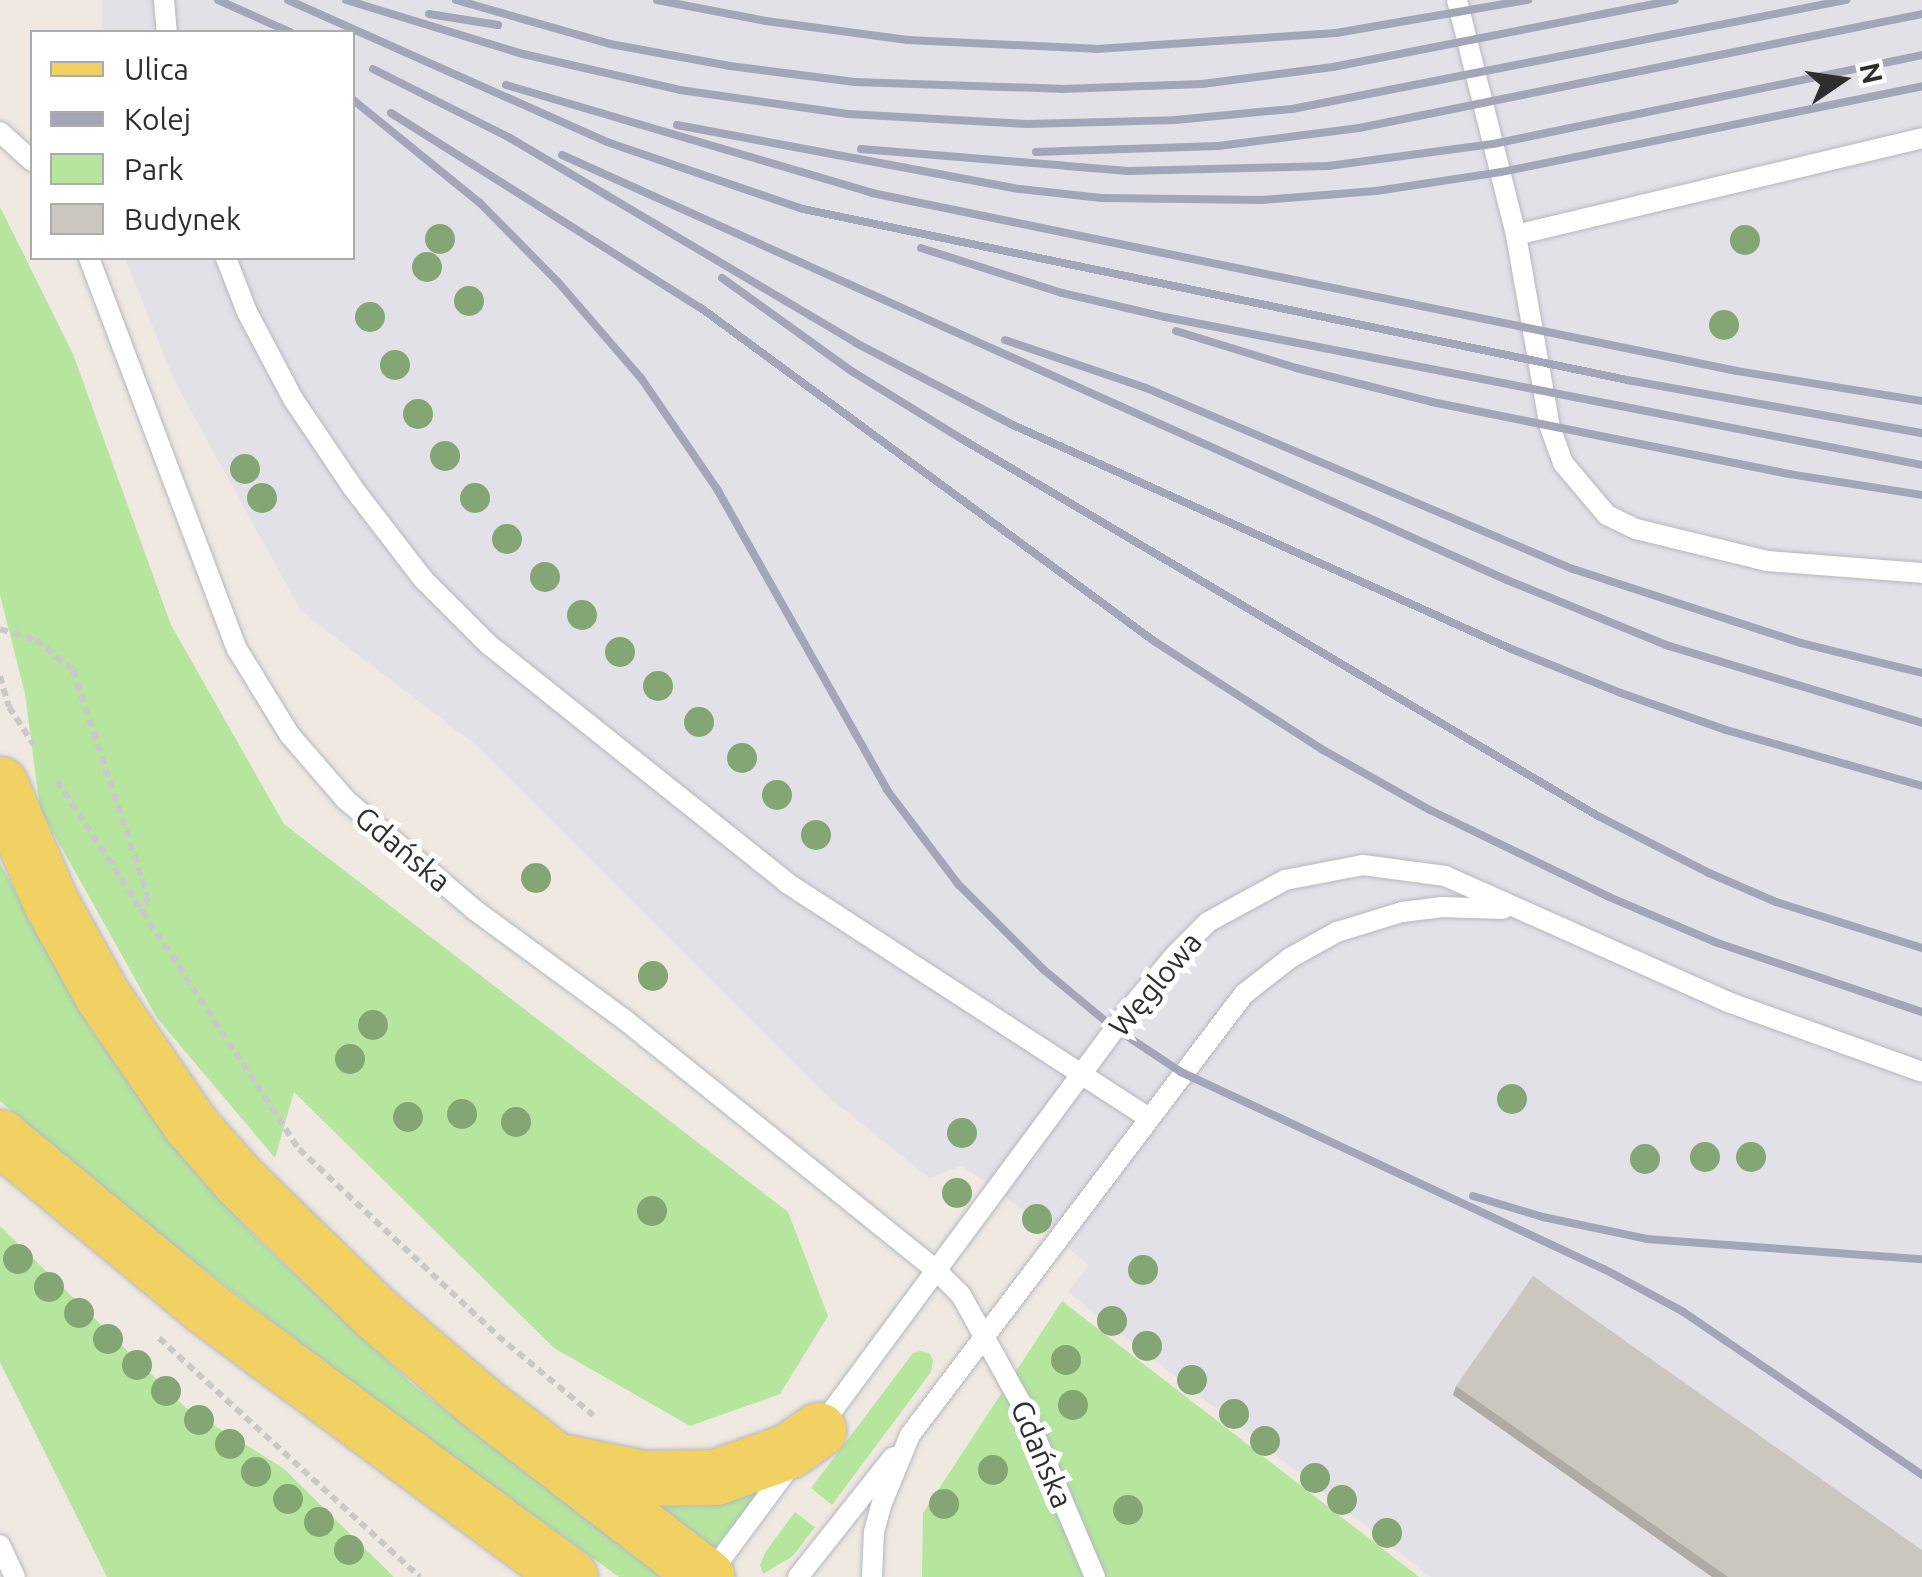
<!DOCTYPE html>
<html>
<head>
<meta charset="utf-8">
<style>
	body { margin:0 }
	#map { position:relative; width:1922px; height:1577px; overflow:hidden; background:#efe9e1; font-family:Ubuntu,sans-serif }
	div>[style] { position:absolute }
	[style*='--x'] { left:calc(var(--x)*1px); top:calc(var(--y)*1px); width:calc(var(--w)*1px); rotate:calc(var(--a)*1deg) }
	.industrial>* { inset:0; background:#e3e1e8 }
	.green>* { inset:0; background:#b6e59e }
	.path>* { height:6px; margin-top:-3px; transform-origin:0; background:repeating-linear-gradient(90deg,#c9c9c9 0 8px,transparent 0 13px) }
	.roads { filter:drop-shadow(0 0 2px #b4b7c1) drop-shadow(0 0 2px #b4b7c1) }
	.service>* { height:20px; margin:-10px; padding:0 10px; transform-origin:10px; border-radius:10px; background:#fff }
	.primary>* { height:55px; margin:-27.5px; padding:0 27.5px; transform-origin:27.5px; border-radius:27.5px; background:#f2d163 }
	.rail>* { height:8px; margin:-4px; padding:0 4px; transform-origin:4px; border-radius:4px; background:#a3a6b8 }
	.trees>* { width:30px; height:30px; margin:-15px; border-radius:50%; background:#84a574 }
	.wall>* { inset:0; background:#afaba4 }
	.building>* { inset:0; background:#cbc7bf }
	span { translate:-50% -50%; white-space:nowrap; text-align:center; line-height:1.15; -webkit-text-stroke:10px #fff; paint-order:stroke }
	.street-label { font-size:30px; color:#2e2e2e }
	.legend { position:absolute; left:30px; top:30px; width:325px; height:230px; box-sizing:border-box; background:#fff; border:2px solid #ababab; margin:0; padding:12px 18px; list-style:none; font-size:30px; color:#2e2e2e }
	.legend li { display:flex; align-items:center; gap:20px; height:50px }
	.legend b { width:50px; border:2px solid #ababab }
	.north { position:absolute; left:1792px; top:30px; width:100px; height:100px; -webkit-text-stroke:8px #fff; paint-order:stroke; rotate:77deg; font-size:28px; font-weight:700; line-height:40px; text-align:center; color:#2e2e2e }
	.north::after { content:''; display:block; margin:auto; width:35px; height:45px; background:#2e2e2e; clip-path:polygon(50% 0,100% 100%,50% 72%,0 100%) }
</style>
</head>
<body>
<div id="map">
	<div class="industrial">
		<i style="clip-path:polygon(102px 0,1922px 0,1922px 1577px,1431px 1577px,1068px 1292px,1089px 1265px,997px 1190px,962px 1166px,929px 1178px,824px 1093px,477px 746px,301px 611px,174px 380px,125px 258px,352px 258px,352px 32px,102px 32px)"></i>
	</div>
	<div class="green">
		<i style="clip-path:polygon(0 207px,73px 354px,171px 625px,284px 824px,788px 1212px,828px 1316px,780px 1394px,690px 1426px,554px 1348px,294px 1092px,275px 1158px,157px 1018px,40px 809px,25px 694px,0 595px)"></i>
		<i style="clip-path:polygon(0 863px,92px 1031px,191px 1166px,253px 1235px,413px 1385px,661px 1577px,619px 1577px,395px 1415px,128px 1211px,0 1101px)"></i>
		<i style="clip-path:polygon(0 1226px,186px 1408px,283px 1468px,394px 1577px,107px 1577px,0 1362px)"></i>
		<i style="clip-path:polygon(1062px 1301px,1419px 1577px,922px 1577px,923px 1513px)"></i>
		<i style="clip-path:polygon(920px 1351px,929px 1353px,933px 1360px,931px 1372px,832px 1505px,811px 1488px,913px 1353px)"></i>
		<i style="clip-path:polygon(762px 1490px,714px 1549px,644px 1497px)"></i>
		<i style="clip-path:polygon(795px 1512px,815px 1527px,793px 1556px,763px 1574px,760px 1565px,766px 1551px)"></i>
	</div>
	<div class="path">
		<i style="--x:0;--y:629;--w:38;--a:17"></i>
		<i style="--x:36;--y:640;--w:48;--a:39"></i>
		<i style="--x:73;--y:670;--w:239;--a:71.7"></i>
		<i style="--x:148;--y:897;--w:17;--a:115"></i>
		<i style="--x:0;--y:676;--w:32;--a:74"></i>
		<i style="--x:9;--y:707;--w:45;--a:56.7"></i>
		<i style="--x:57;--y:781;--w:440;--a:56.7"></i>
		<i style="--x:299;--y:1149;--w:273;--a:43.2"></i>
		<i style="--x:498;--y:1336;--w:124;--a:39.7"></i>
		<i style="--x:159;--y:1338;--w:354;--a:42.5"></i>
	</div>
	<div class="roads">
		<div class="service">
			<i style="--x:164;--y:0;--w:32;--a:85"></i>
			<i style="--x:1457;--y:0;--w:242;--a:75.9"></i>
			<i style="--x:1516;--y:235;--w:417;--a:-13.4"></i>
			<i style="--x:0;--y:132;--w:43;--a:42.2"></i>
			<i style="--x:1516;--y:235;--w:195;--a:80"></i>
			<i style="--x:1550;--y:427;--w:38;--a:70"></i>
			<i style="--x:1563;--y:463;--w:68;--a:49.8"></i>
			<i style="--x:1607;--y:515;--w:32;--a:26"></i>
			<i style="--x:1636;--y:529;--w:135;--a:13.7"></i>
			<i style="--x:1767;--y:561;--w:155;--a:4.4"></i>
			<i style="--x:89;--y:258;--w:418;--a:69.3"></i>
			<i style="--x:237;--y:649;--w:100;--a:58.5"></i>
			<i style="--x:289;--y:734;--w:87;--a:49.2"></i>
			<i style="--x:346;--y:800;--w:171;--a:40.5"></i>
			<i style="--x:476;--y:911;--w:185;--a:36.2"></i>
			<i style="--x:625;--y:1020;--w:400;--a:38.8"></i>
			<i style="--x:937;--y:1271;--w:34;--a:45"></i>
			<i style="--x:961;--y:1295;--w:126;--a:61"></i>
			<i style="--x:1022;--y:1405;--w:187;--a:67"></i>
			<i style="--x:226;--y:258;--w:58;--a:68.7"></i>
			<i style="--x:247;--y:312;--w:98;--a:62.1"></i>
			<i style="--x:293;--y:399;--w:107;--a:56"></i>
			<i style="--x:353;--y:488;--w:115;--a:52.4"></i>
			<i style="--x:423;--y:579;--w:92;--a:45"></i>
			<i style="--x:488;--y:644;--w:383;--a:38.6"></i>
			<i style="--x:787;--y:883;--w:430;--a:33"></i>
			<i style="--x:818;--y:1430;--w:526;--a:-53.5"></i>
			<i style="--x:1131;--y:1007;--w:70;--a:-49.7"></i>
			<i style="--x:1176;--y:954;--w:45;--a:-45"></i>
			<i style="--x:1208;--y:922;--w:88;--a:-28.6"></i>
			<i style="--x:1285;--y:880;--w:79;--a:-10.9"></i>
			<i style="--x:1363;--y:865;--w:83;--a:7.6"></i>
			<i style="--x:1445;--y:876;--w:310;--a:24"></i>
			<i style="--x:1728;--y:1002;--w:206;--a:19.8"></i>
			<i style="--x:0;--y:1545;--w:35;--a:65"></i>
			<i style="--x:710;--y:1574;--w:136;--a:-53.4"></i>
			<i style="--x:798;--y:1577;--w:153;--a:-51.6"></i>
			<i style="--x:872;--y:1577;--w:45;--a:-87.5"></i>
			<i style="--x:874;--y:1532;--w:30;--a:-75"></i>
			<i style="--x:882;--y:1503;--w:74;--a:-67.6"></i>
			<i style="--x:910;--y:1435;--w:553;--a:-52.86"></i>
			<i style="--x:1244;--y:994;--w:58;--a:-38"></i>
			<i style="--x:1290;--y:958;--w:54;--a:-29"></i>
			<i style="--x:1337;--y:932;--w:68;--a:-17.1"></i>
			<i style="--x:1402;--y:912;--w:39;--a:-7"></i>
			<i style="--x:1441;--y:907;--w:62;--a:1.8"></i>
		</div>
		<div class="primary">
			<i style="--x:0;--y:784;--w:129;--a:66.8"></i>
			<i style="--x:51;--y:903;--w:105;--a:61"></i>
			<i style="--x:102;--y:995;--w:156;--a:55.7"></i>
			<i style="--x:190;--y:1124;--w:74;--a:48.8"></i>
			<i style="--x:239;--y:1180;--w:194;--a:44.2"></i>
			<i style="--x:378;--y:1315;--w:135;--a:40.5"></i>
			<i style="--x:481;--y:1403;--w:285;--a:37.6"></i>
			<i style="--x:0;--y:1137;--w:270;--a:39.6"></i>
			<i style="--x:208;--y:1309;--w:450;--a:36.5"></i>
			<i style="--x:565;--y:1462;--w:79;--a:11.7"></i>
			<i style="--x:642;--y:1478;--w:73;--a:-0.8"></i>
			<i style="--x:715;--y:1477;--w:77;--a:-19.6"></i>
			<i style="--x:788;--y:1451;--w:37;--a:-35"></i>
		</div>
	</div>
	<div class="rail">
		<i style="--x:218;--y:0;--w:79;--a:24"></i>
		<i style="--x:288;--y:0;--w:349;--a:24"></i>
		<i style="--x:607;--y:142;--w:207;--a:18.9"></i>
		<i style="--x:803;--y:209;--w:842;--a:11.72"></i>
		<i style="--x:1627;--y:380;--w:300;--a:10.2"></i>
		<i style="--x:346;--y:0;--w:185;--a:17"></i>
		<i style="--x:523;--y:54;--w:161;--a:12.9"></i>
		<i style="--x:680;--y:90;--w:170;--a:8.1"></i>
		<i style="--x:848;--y:114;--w:179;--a:3.2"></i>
		<i style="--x:1027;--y:124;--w:148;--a:-1.5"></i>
		<i style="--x:1175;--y:120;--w:118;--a:-5.4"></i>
		<i style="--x:1292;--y:109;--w:565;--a:-11.13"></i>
		<i style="--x:456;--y:0;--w:160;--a:15.9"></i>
		<i style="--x:610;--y:44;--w:122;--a:10.4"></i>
		<i style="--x:730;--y:66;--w:126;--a:7.3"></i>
		<i style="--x:855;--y:82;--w:206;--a:1.9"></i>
		<i style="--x:1061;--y:89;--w:141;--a:-2"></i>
		<i style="--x:1202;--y:84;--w:132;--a:-7.4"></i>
		<i style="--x:1333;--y:67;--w:348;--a:-11.1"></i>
		<i style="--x:657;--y:0;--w:111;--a:10.9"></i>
		<i style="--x:766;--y:21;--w:143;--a:7.6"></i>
		<i style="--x:908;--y:40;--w:188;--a:2.7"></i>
		<i style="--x:1096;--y:49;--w:241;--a:-3.8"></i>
		<i style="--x:1336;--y:33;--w:195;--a:-9.8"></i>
		<i style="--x:429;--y:14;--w:70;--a:9.1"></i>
		<i style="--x:373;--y:69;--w:153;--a:26.7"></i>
		<i style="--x:510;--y:138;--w:402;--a:30.6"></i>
		<i style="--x:856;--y:343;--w:177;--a:27.6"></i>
		<i style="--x:1013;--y:425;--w:544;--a:24.21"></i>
		<i style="--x:1509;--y:648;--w:121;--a:21.9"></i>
		<i style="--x:1621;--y:693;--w:111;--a:19.4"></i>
		<i style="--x:1726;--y:730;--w:204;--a:15.9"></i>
		<i style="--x:506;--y:85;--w:382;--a:16.4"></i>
		<i style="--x:872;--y:193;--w:883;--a:11.63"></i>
		<i style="--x:1737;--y:371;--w:187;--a:9.2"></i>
		<i style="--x:352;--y:99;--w:165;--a:39.1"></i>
		<i style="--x:480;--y:203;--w:111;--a:45.4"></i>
		<i style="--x:558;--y:282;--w:127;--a:49.2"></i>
		<i style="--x:641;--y:378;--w:135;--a:55.6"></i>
		<i style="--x:717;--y:489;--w:346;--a:60.5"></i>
		<i style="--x:887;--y:790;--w:118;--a:52.9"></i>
		<i style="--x:958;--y:884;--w:122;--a:45"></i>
		<i style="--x:1044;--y:970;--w:86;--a:39.8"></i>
		<i style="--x:1110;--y:1025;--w:85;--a:33.5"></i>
		<i style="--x:1181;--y:1072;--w:467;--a:25"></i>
		<i style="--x:1604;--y:1269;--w:89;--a:28.3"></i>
		<i style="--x:1682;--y:1311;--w:291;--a:34.3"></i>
		<i style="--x:391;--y:113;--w:366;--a:32.2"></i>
		<i style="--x:701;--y:308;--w:562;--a:36.32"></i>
		<i style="--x:1154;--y:641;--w:201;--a:32.8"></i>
		<i style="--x:1323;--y:750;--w:123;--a:29.3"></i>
		<i style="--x:1430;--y:810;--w:199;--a:25.9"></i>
		<i style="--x:1609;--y:897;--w:115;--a:23"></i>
		<i style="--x:1715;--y:942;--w:219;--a:18.7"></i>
		<i style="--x:677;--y:125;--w:349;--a:10.6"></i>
		<i style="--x:1020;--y:189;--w:82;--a:6.3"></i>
		<i style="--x:1102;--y:198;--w:160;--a:0.7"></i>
		<i style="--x:1262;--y:200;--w:114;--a:-4.5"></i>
		<i style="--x:1376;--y:191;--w:126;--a:-8.6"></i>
		<i style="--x:1501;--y:172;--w:430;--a:-11.5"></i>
		<i style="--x:861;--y:149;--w:268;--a:4.7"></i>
		<i style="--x:1128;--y:171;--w:200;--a:-1.4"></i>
		<i style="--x:1328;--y:166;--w:166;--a:-7.6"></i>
		<i style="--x:1493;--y:144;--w:438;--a:-11.7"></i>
		<i style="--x:1036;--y:152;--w:182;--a:-1.9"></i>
		<i style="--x:1218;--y:146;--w:142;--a:-7.3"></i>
		<i style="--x:1359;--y:128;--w:574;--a:-11.45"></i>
		<i style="--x:562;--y:155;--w:1036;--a:24.22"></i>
		<i style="--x:1507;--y:580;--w:172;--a:22.2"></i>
		<i style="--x:1666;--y:645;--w:268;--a:16.9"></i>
		<i style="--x:921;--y:248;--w:148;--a:17.7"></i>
		<i style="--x:1062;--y:293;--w:106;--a:13.1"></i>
		<i style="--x:1165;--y:317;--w:771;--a:11.06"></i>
		<i style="--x:722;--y:278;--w:161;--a:35.7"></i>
		<i style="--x:853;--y:372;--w:128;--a:31.6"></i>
		<i style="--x:962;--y:439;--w:739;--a:30.66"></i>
		<i style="--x:1598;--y:816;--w:125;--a:27.2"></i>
		<i style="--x:1709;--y:873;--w:73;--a:23.4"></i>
		<i style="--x:1776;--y:902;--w:153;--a:17.5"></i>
		<i style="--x:1176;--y:331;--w:126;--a:17.1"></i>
		<i style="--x:1296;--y:368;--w:140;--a:14"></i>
		<i style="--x:1432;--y:402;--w:364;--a:11.4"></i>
		<i style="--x:1789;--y:474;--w:135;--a:9"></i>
		<i style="--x:1005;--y:340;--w:149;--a:18.8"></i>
		<i style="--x:1146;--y:388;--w:464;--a:23"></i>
		<i style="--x:1573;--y:569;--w:240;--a:18"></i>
		<i style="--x:1801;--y:643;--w:125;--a:13.9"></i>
		<i style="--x:1473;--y:1196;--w:73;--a:16.7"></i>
		<i style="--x:1543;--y:1217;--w:106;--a:11.9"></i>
		<i style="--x:1647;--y:1239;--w:276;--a:4.2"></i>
	</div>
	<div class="trees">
		<i style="left:440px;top:239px"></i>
		<i style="left:1745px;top:240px"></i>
		<i style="left:427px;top:267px"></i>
		<i style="left:469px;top:301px"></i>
		<i style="left:370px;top:317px"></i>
		<i style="left:1724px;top:325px"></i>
		<i style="left:395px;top:365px"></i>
		<i style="left:418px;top:414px"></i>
		<i style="left:445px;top:456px"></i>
		<i style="left:245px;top:469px"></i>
		<i style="left:262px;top:498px"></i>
		<i style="left:475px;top:498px"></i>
		<i style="left:507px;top:539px"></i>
		<i style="left:545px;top:577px"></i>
		<i style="left:582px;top:615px"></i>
		<i style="left:620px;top:652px"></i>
		<i style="left:658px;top:686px"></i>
		<i style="left:699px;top:722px"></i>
		<i style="left:742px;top:758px"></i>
		<i style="left:777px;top:795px"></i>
		<i style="left:816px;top:835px"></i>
		<i style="left:536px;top:878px"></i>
		<i style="left:653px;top:976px"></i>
		<i style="left:373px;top:1025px"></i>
		<i style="left:350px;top:1059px"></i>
		<i style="left:1512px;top:1099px"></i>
		<i style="left:462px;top:1114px"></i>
		<i style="left:408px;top:1117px"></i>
		<i style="left:516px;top:1122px"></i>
		<i style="left:962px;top:1133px"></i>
		<i style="left:1705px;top:1157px"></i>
		<i style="left:1751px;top:1157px"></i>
		<i style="left:1645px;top:1159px"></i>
		<i style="left:957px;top:1193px"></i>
		<i style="left:652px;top:1211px"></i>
		<i style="left:1037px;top:1219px"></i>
		<i style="left:18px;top:1259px"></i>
		<i style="left:1143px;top:1270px"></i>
		<i style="left:49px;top:1287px"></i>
		<i style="left:79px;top:1313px"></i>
		<i style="left:1112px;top:1321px"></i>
		<i style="left:108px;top:1339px"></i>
		<i style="left:1147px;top:1346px"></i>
		<i style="left:1066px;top:1360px"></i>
		<i style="left:137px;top:1365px"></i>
		<i style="left:1192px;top:1380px"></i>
		<i style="left:166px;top:1391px"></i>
		<i style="left:1073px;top:1405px"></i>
		<i style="left:1234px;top:1414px"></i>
		<i style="left:199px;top:1420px"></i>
		<i style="left:1265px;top:1441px"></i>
		<i style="left:230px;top:1444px"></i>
		<i style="left:993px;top:1470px"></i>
		<i style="left:256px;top:1472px"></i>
		<i style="left:1315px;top:1478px"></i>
		<i style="left:288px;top:1499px"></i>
		<i style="left:1342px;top:1500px"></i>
		<i style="left:944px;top:1504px"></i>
		<i style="left:1128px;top:1510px"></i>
		<i style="left:319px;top:1522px"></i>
		<i style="left:1387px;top:1533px"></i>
		<i style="left:349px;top:1550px"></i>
	</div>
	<div class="wall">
		<i style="clip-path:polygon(1456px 1386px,1922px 1577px,1712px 1577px,1453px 1395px)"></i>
	</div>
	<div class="building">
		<i style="clip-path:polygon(1533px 1276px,1922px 1550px,1922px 1577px,1728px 1577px,1456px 1386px)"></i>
	</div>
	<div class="street-label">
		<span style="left:403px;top:849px;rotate:40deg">Gdańska</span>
		<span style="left:1155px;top:984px;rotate:-50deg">Węglowa</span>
		<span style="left:1042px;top:1454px;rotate:67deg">Gdańska</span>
	</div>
	<ul class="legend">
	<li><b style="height:12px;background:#f2d163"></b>Ulica</li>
	<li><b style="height:12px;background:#a3a6b8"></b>Kolej</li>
	<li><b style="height:28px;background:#b6e59e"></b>Park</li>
	<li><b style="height:28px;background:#cbc7bf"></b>Budynek</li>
	</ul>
	<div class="north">N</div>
</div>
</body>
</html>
